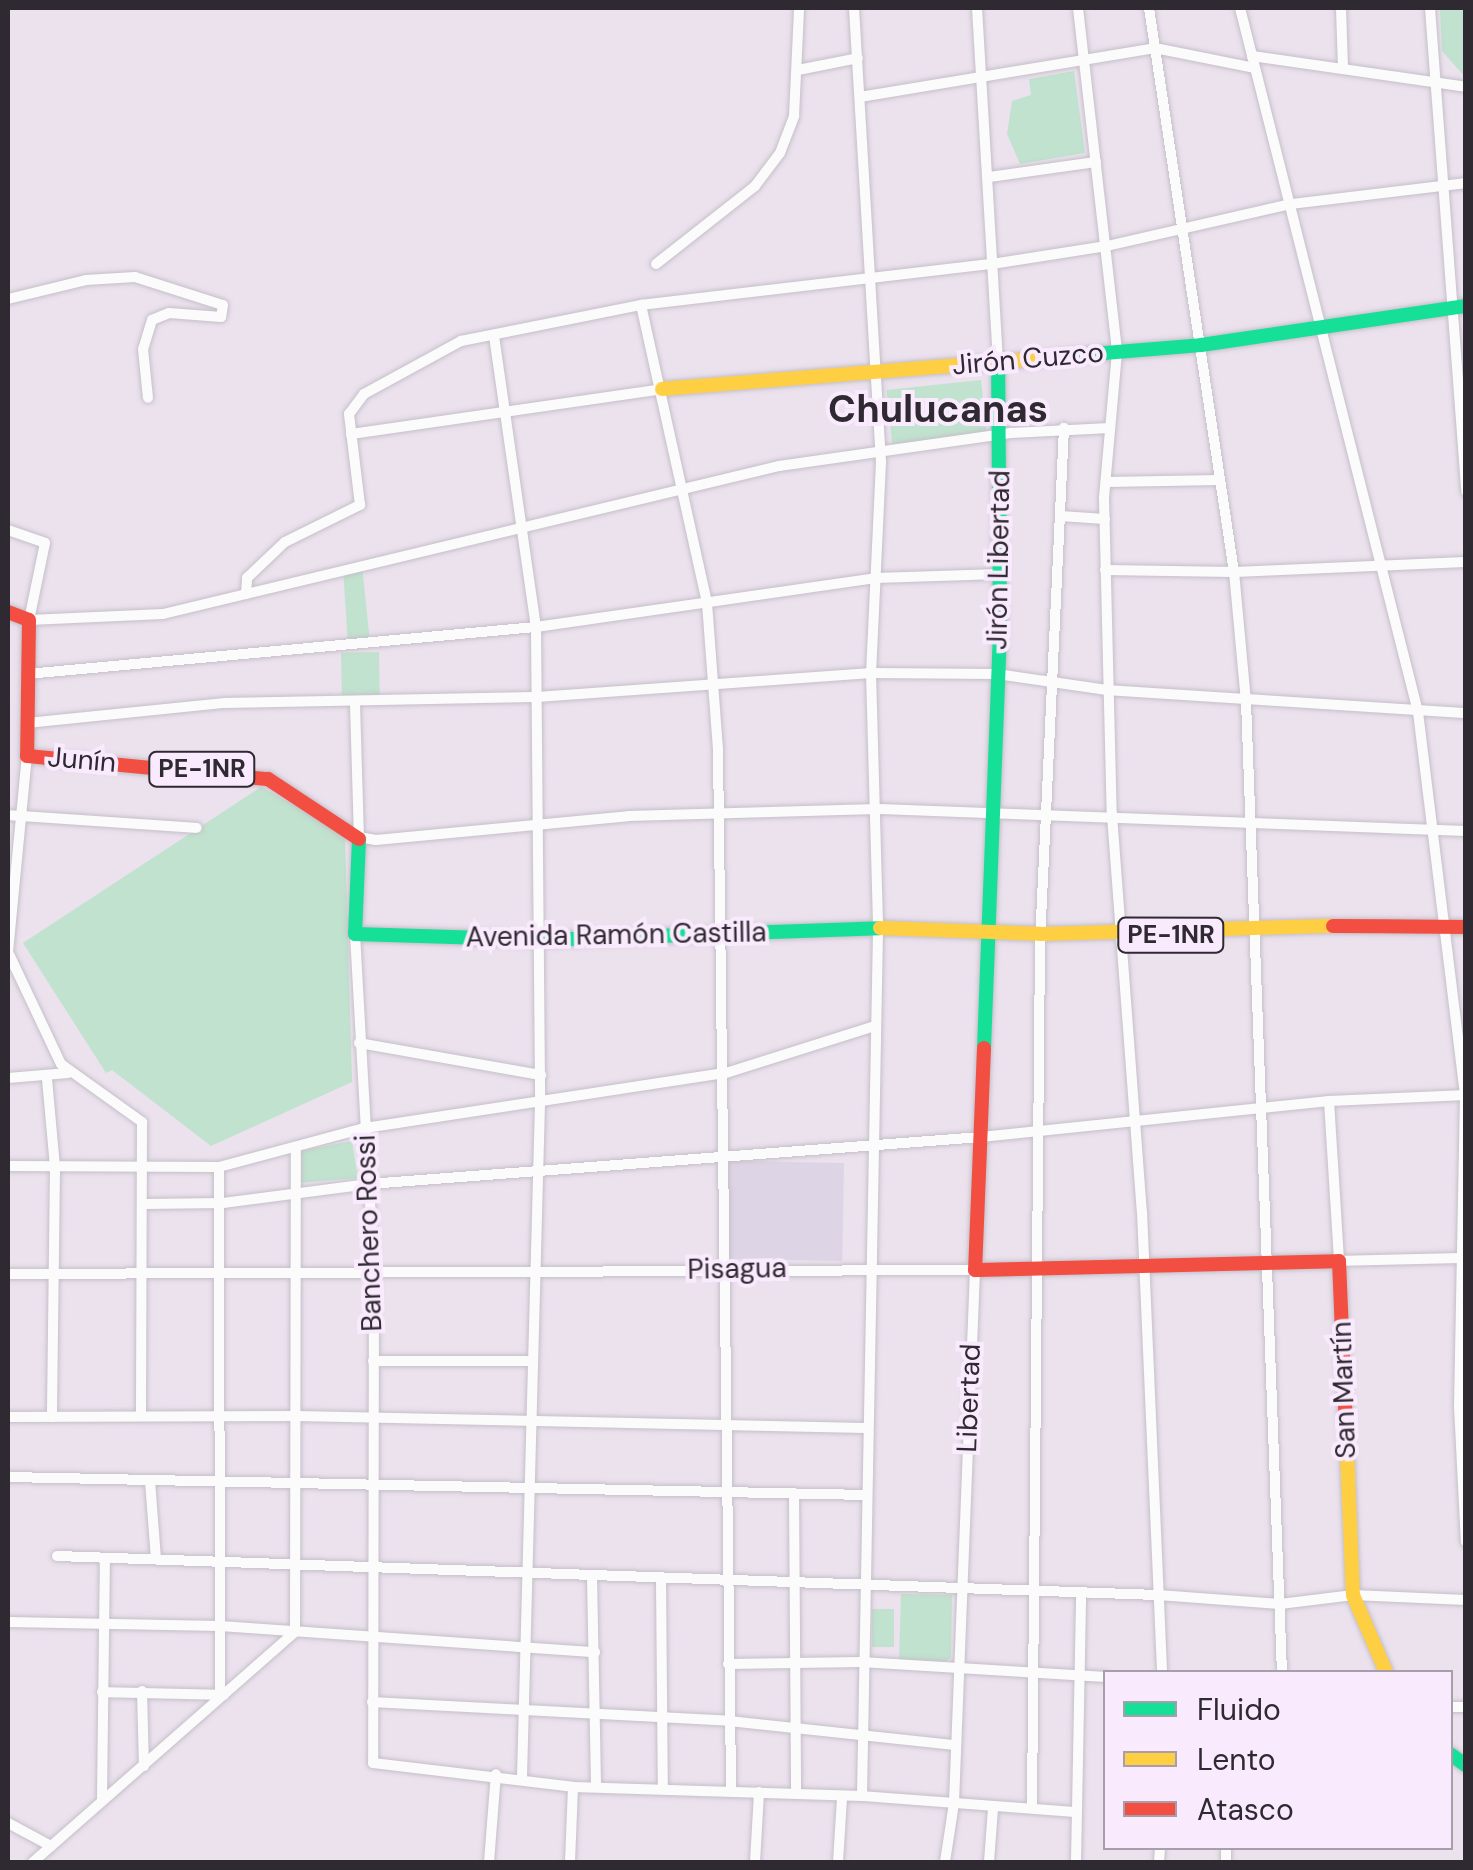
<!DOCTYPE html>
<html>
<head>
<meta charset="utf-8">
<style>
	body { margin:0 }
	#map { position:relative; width:1473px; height:1870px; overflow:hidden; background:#ebe2ee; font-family:"DM Sans",sans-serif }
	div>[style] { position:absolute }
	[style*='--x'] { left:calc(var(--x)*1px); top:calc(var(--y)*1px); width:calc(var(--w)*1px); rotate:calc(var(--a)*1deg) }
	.commercial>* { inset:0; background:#ddd4e5; transform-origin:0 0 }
	.green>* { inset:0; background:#c0e2ce; transform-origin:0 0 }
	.roads { filter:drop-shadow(0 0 2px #c5bfc8) drop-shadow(0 0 2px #c5bfc8) }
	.street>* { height:10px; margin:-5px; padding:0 5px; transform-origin:5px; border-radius:5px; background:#fcfbfc }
	.fast>* { height:14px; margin:-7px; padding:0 7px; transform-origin:7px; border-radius:7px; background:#16e098 }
	.slow>* { height:14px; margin:-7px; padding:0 7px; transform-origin:7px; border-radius:7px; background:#ffcf43 }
	.jam>* { height:14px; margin:-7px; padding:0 7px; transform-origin:7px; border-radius:7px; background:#f24e42 }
	span { translate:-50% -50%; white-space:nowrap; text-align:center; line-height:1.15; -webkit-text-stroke:8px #f9ebfd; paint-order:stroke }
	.shield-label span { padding:2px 8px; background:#f9ebfd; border:2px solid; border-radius:8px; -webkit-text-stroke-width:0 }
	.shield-label { font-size:25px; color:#2f2931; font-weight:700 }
	.street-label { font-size:28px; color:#2f2931 }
	.district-label { font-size:38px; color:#2f2931; font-weight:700 }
	.frame { position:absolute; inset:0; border:10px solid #2f2931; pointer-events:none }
	.legend { position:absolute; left:1103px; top:1670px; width:350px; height:180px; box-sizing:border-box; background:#f9ebfd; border:2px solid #a89dab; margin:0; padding:12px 18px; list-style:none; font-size:30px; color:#2f2931 }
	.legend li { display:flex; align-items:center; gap:20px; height:50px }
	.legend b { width:50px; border:2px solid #a89dab }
</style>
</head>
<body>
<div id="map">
	<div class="commercial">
		<i style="left:844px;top:1163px;width:98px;height:116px;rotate:91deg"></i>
	</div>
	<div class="green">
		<i style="clip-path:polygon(1440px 8px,1465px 8px,1465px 77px,1442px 51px)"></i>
		<i style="clip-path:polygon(1074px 71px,1085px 153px,1020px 164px,1007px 134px,1012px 101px,1031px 95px,1029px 79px)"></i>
		<i style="left:981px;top:380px;width:54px;height:95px;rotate:84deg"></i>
		<i style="clip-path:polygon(362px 565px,370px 643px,348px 645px,343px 568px)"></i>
		<i style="left:379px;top:652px;width:48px;height:38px;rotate:89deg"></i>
		<i style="clip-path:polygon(261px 787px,345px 833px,352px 1082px,211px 1146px,112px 1070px,106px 1073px,23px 943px)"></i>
		<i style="clip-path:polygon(352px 1141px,358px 1178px,299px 1183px,300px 1151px)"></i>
		<i style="clip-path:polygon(901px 1594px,952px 1595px,951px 1658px,945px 1662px,899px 1659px)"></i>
		<i style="left:872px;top:1609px;width:22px;height:38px"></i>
	</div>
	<div class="roads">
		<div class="street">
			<i style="--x:854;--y:8;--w:455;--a:86.6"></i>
			<i style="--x:881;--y:462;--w:211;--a:92.7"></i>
			<i style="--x:871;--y:673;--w:258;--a:88.4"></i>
			<i style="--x:878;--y:931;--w:865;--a:91.06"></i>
			<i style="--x:977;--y:8;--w:356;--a:86.6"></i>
			<i style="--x:1078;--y:8;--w:346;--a:83.5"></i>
			<i style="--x:1117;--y:352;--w:147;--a:95.1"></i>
			<i style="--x:1104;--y:498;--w:317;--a:88.6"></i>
			<i style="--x:1112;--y:815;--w:398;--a:85.7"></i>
			<i style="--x:1142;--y:1212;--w:460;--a:87.5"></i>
			<i style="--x:1149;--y:8;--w:570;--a:81.43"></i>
			<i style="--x:1234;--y:572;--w:130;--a:84.7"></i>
			<i style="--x:1246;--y:701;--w:972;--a:87.88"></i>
			<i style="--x:1240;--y:8;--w:726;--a:75.81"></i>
			<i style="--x:1418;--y:712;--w:386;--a:83"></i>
			<i style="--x:1465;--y:1095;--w:311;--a:91.1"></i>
			<i style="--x:1459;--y:1406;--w:136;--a:87.1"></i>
			<i style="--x:1341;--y:8;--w:59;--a:88.1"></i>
			<i style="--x:1430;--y:8;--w:485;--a:85.7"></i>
			<i style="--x:1252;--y:56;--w:216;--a:8.2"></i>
			<i style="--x:798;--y:70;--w:61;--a:-11.3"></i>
			<i style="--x:860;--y:97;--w:299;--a:-9.4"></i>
			<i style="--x:1155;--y:48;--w:101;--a:11.4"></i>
			<i style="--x:989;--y:177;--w:108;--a:-8"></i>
			<i style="--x:656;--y:264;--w:126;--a:-38.2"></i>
			<i style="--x:755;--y:186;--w:41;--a:-52.9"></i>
			<i style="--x:780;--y:153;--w:40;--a:-69"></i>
			<i style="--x:794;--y:116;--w:108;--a:-87.3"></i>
			<i style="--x:8;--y:299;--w:80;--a:-13.7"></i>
			<i style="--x:86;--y:280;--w:49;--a:-3.5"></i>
			<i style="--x:135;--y:277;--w:92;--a:17.7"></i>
			<i style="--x:223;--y:305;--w:12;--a:99"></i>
			<i style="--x:221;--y:317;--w:52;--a:-175.6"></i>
			<i style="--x:169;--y:313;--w:18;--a:158"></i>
			<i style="--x:152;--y:320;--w:30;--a:107"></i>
			<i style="--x:143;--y:349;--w:49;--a:84.2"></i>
			<i style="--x:641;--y:305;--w:305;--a:77.5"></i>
			<i style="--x:707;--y:603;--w:146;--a:85.7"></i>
			<i style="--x:718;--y:749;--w:1041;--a:89.28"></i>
			<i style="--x:494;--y:336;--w:294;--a:81.8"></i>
			<i style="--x:536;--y:627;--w:476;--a:89.5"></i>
			<i style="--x:540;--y:1103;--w:676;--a:91.53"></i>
			<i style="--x:351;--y:434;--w:314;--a:-8.2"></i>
			<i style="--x:1106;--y:482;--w:114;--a:-1"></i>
			<i style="--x:1060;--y:516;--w:45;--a:3.8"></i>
			<i style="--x:8;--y:530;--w:39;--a:19"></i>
			<i style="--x:45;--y:543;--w:79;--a:101.7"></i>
			<i style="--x:29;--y:620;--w:134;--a:-2.6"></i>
			<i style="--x:163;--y:614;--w:634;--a:-13.51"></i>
			<i style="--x:779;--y:466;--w:234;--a:-8.1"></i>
			<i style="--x:1011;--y:433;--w:99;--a:-2.9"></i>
			<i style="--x:1105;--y:570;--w:129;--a:0.9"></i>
			<i style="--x:1234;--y:572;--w:232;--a:-2.5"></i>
			<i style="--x:246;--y:594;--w:16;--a:-86"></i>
			<i style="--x:247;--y:578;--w:52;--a:-43.5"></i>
			<i style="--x:285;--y:542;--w:84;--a:-26.3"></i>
			<i style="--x:360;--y:505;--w:92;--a:-96.9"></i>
			<i style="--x:349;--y:414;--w:25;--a:-53"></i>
			<i style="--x:364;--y:394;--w:111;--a:-28.7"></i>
			<i style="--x:461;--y:341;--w:184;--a:-11.3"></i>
			<i style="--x:641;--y:305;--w:353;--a:-6.7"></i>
			<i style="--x:992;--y:264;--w:116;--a:-8.9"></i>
			<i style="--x:1107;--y:246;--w:189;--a:-12.9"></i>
			<i style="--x:1291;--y:204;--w:176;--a:-6.8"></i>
			<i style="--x:27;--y:674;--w:511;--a:-5.28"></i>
			<i style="--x:536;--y:627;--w:343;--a:-8.2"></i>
			<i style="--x:875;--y:578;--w:125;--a:-1.8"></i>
			<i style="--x:355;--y:704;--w:133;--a:88.3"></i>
			<i style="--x:359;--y:837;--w:17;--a:10"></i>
			<i style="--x:376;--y:840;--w:253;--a:-5.4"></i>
			<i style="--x:628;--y:816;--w:249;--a:-1.6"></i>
			<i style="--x:877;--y:809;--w:589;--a:2.14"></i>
			<i style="--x:27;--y:723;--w:199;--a:-5.8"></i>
			<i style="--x:225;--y:703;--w:312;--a:-1.1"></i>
			<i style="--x:537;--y:697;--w:335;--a:-4.1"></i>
			<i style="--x:871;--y:673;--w:126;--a:0.5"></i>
			<i style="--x:997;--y:674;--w:111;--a:8.3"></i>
			<i style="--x:1107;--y:690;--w:360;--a:3.7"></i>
			<i style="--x:8;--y:815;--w:189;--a:3.9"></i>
			<i style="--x:355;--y:934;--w:339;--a:86.8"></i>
			<i style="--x:374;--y:1272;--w:491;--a:90.1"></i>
			<i style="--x:373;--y:1763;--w:201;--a:6.8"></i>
			<i style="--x:573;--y:1787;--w:289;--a:1.8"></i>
			<i style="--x:862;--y:1796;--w:215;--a:4.3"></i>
			<i style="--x:8;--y:952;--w:124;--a:64.7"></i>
			<i style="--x:61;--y:1064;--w:100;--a:35.6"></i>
			<i style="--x:142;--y:1122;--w:293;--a:90.2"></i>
			<i style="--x:8;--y:952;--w:197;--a:-84.5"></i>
			<i style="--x:359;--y:1043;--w:185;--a:10"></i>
			<i style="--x:8;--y:1078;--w:60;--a:-4.8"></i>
			<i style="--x:47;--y:1079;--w:88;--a:84.8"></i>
			<i style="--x:55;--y:1167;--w:250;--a:90.7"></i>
			<i style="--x:1329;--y:1101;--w:160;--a:86.4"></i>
			<i style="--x:1339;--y:1261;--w:127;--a:-1.4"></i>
			<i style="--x:8;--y:1166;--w:211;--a:0.3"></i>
			<i style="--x:219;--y:1167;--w:151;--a:-15"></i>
			<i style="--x:365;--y:1128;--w:365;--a:-8.7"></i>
			<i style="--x:726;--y:1073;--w:156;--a:-17.5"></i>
			<i style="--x:219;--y:1167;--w:528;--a:89.89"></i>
			<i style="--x:144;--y:1204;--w:79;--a:-0.7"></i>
			<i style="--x:223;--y:1203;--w:147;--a:-7.4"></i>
			<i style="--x:369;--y:1184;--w:614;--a:-4.39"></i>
			<i style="--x:981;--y:1137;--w:350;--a:-5.9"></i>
			<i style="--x:1329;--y:1101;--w:137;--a:-2.5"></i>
			<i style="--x:8;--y:1274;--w:967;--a:-0.24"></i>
			<i style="--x:975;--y:1270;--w:533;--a:92.26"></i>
			<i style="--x:954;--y:1803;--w:60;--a:98.7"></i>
			<i style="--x:373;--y:1361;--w:159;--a:0"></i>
			<i style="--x:8;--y:1417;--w:289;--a:-0.2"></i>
			<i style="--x:297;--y:1416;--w:568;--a:1.21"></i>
			<i style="--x:8;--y:1477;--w:857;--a:1.2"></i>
			<i style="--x:150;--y:1481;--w:78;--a:85.6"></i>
			<i style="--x:794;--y:1493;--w:300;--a:89.6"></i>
			<i style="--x:57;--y:1556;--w:1102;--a:2.03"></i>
			<i style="--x:1158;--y:1595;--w:122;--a:4.2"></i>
			<i style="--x:1280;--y:1604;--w:74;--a:-7"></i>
			<i style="--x:1353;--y:1595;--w:113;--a:2.5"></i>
			<i style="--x:592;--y:1576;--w:210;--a:88.9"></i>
			<i style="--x:661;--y:1579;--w:209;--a:89.5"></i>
			<i style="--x:8;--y:1622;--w:212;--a:1.1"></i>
			<i style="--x:220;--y:1626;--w:376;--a:4"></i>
			<i style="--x:728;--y:1664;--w:133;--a:-0.9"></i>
			<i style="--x:861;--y:1662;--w:245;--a:3.5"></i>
			<i style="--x:142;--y:1691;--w:75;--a:88.5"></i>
			<i style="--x:102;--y:1692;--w:122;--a:1.4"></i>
			<i style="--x:372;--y:1702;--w:358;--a:3"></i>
			<i style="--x:729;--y:1721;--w:227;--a:6.1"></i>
			<i style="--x:1450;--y:1707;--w:16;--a:0"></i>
			<i style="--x:102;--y:1798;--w:237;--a:-89.3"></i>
			<i style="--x:1032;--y:1808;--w:866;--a:-89.47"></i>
			<i style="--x:1040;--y:942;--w:515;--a:-87.33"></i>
			<i style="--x:8;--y:1823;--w:49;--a:28.1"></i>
			<i style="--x:33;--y:1862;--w:349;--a:-41.3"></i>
			<i style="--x:295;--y:1632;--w:481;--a:-89.9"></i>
			<i style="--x:489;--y:1862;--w:88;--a:-85.5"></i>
			<i style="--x:570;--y:1862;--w:75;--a:-87.7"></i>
			<i style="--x:755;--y:1862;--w:70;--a:-86.7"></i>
			<i style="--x:838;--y:1862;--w:64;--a:-86.4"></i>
			<i style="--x:989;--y:1862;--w:53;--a:-85.7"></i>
			<i style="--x:1076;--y:1862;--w:266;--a:-88.9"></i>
			<i style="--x:1159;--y:1862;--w:14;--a:-86"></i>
			<i style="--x:1226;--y:1862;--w:14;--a:-90"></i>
		</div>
		<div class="fast">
			<i style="--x:1056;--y:357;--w:145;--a:-4.7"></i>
			<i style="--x:1201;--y:345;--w:268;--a:-8.4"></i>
			<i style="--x:359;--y:839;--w:95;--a:92.4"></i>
			<i style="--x:355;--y:934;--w:186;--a:1.8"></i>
			<i style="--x:541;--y:940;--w:339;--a:-2"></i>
			<i style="--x:984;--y:1048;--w:414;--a:-87.8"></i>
			<i style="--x:1000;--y:634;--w:271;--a:-90.4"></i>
			<i style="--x:1450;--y:1754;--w:19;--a:35"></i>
		</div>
		<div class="slow">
			<i style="--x:662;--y:389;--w:395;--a:-4.6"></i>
			<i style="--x:880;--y:928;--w:160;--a:2.1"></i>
			<i style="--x:1040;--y:934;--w:293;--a:-1.6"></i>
			<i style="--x:1346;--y:1429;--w:166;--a:87.6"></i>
			<i style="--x:1353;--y:1595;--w:84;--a:66.8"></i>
		</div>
		<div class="jam">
			<i style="--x:8;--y:612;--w:22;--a:21"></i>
			<i style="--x:29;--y:620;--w:136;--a:90.8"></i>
			<i style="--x:27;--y:756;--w:242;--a:5.5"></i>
			<i style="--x:268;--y:779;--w:109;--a:33.4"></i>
			<i style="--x:1333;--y:926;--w:133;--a:0.4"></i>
			<i style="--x:984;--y:1048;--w:222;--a:92.3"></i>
			<i style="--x:975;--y:1270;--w:364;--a:-1.4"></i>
			<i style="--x:1339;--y:1261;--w:168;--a:87.6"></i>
		</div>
	</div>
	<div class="shield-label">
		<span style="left:202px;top:769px">PE-1NR</span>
		<span style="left:1171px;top:935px">PE-1NR</span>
	</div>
	<div class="street-label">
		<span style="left:1028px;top:359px;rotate:-5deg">Jirón Cuzco</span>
		<span style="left:999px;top:560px;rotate:-89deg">Jirón Libertad</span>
		<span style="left:82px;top:760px;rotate:5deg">Junín</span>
		<span style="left:616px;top:935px;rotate:-1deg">Avenida Ramón Castilla</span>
		<span style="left:369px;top:1233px;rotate:-92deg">Banchero Rossi</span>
		<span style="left:737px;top:1269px;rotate:-1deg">Pisagua</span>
		<span style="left:1344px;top:1390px;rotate:-92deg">San Martín</span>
		<span style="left:969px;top:1398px;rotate:-88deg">Libertad</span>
	</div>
	<div class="district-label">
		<span style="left:938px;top:410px">Chulucanas</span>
	</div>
	<div class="frame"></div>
	<ul class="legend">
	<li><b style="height:12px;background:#16e098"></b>Fluido</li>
	<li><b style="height:12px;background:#ffcf43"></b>Lento</li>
	<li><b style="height:12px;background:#f24e42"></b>Atasco</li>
	</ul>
</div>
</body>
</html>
